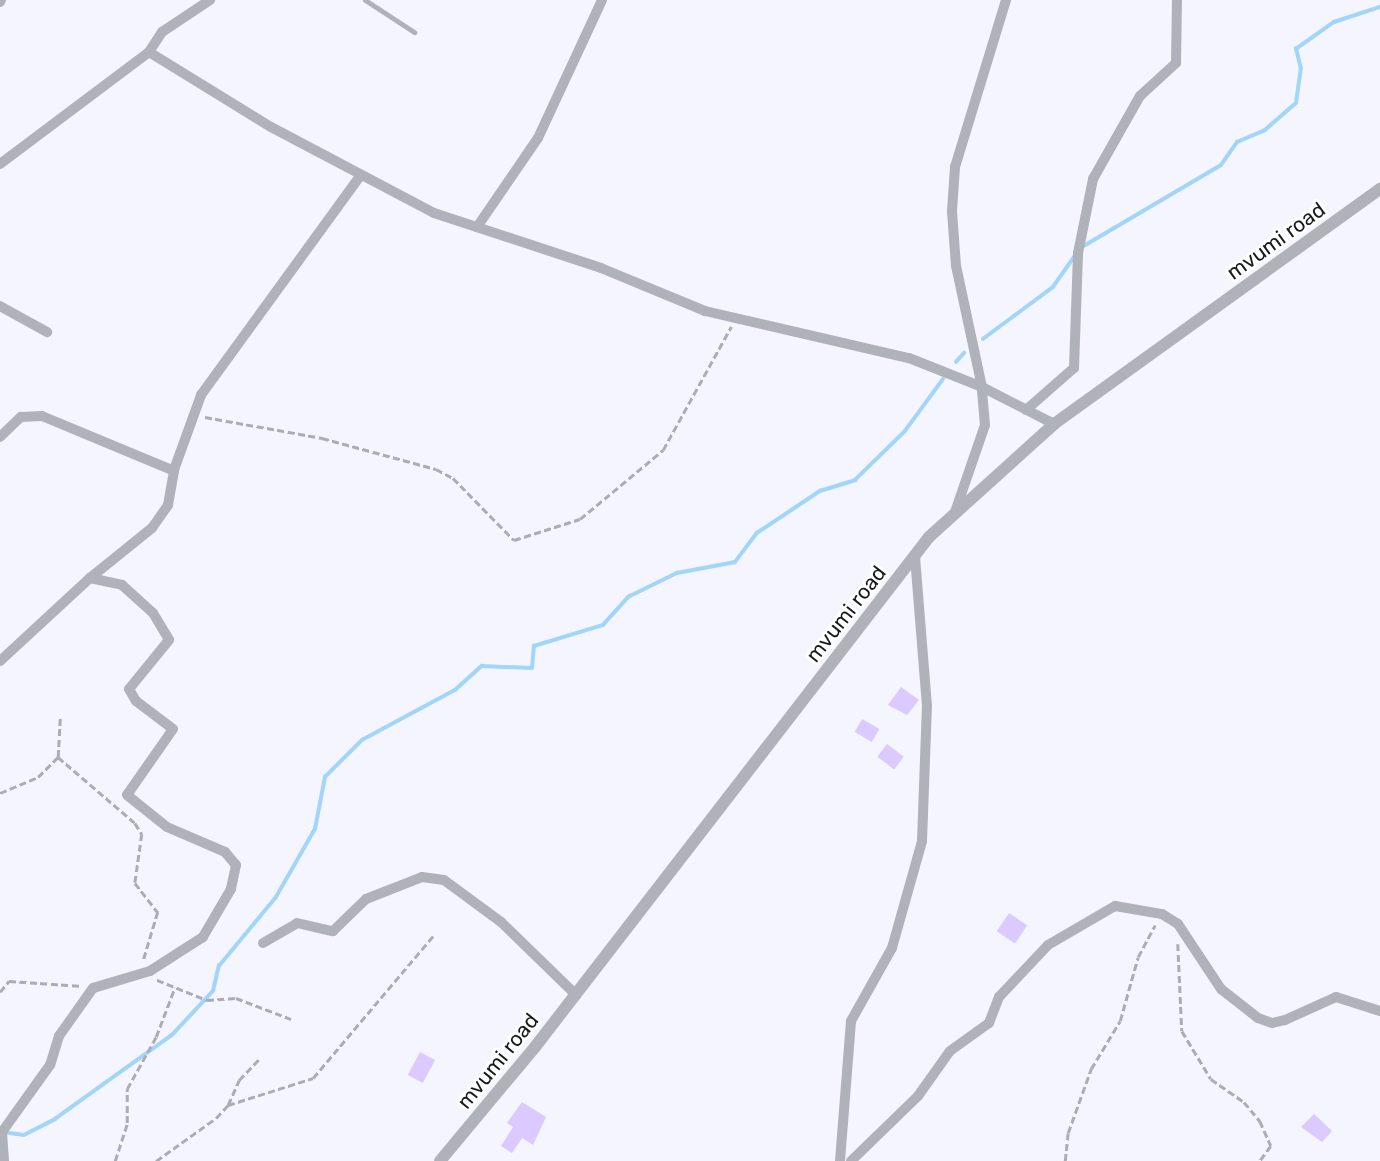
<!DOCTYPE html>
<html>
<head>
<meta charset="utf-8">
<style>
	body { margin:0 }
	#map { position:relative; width:1380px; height:1161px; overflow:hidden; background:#f4f5ff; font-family:Rubik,sans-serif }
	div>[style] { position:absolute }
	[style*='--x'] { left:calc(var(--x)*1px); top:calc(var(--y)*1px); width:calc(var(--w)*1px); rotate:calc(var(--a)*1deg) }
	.stream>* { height:3.5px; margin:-1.75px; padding:0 1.75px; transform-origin:1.75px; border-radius:1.75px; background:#a1d5f9 }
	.building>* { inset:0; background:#dbcaff; transform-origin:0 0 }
	.path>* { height:2.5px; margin-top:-1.25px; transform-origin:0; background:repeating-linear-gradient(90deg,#abacb4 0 7px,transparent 0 10.5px) }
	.service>* { height:5px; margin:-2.5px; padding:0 2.5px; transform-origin:2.5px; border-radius:2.5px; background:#afb3b9 }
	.minor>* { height:10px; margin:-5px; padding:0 5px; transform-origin:5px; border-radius:5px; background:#afb3b9 }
	.tertiary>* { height:12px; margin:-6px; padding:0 6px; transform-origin:6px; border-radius:6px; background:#afb3b9 }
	span { translate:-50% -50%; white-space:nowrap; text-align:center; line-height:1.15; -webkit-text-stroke:6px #fff; paint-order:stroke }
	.street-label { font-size:21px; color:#191a1f }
</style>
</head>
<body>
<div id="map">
	<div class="stream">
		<i style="--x:1082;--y:247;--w:161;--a:-30.5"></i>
		<i style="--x:1221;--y:165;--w:28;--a:-55"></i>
		<i style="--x:1237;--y:142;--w:30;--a:-23"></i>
		<i style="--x:1265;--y:130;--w:41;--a:-41.1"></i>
		<i style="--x:1296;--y:103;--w:34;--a:-82"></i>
		<i style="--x:1301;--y:69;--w:21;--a:-104"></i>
		<i style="--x:1296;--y:49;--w:47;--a:-35.4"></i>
		<i style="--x:1334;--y:22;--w:48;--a:-18.1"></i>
		<i style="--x:983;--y:339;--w:87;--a:-36.6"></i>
		<i style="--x:1053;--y:287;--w:38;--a:-55"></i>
		<i style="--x:956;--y:362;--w:12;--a:-48"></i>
		<i style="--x:3;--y:1132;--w:21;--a:8"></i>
		<i style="--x:24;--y:1135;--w:35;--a:-27"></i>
		<i style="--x:55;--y:1119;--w:144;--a:-35.7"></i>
		<i style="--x:172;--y:1035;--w:60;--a:-47"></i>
		<i style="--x:213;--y:991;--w:26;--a:-77"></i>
		<i style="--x:219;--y:966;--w:89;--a:-50.4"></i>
		<i style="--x:276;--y:897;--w:78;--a:-60.2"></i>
		<i style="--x:315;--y:829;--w:53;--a:-79.1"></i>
		<i style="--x:325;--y:777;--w:52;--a:-45"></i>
		<i style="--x:362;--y:740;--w:106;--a:-28.3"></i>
		<i style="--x:455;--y:690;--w:36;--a:-42"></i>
		<i style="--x:482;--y:666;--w:50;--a:2.3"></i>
		<i style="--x:532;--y:668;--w:22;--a:-85"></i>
		<i style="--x:534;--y:646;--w:72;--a:-16.9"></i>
		<i style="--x:603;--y:625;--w:38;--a:-48"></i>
		<i style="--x:628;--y:597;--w:55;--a:-26.1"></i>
		<i style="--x:677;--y:573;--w:59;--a:-10.7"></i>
		<i style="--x:735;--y:562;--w:36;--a:-53"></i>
		<i style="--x:757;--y:533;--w:76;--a:-33.7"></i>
		<i style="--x:820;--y:491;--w:37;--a:-17"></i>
		<i style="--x:855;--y:480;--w:70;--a:-44.4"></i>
		<i style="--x:905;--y:431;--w:64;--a:-53.8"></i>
	</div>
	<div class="building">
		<i style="clip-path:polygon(901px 687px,919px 700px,907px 715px,888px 705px)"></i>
		<i style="left:862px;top:719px;width:20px;height:15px;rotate:30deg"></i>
		<i style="left:887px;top:744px;width:21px;height:16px;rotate:37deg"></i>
		<i style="left:1009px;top:913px;width:22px;height:22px;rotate:34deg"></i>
		<i style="left:420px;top:1052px;width:17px;height:26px;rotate:28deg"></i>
		<i style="clip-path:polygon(522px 1102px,546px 1117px,533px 1145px,522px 1138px,512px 1153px,501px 1146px,513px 1127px,507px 1123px)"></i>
		<i style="clip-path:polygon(1314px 1114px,1332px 1131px,1322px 1142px,1301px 1127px)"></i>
	</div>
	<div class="path">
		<i style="--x:205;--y:417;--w:119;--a:10.2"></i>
		<i style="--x:322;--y:438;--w:118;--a:15.2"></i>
		<i style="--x:436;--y:469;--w:19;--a:28"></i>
		<i style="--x:453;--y:478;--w:87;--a:45.5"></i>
		<i style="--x:514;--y:540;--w:69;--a:-17.7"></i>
		<i style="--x:580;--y:519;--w:108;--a:-39.7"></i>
		<i style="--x:663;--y:450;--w:141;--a:-61.1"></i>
		<i style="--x:58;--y:757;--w:101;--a:40.6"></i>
		<i style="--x:135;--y:823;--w:13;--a:58"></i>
		<i style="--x:142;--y:834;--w:49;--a:98.1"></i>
		<i style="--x:135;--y:883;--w:37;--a:52"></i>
		<i style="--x:158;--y:912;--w:52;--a:106.7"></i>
		<i style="--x:0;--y:793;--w:41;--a:-22.8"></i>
		<i style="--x:38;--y:777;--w:28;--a:-45"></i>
		<i style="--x:58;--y:757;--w:39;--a:-87"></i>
		<i style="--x:1178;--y:944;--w:87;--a:87.4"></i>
		<i style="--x:1182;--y:1031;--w:56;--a:58.9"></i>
		<i style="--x:1211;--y:1079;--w:40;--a:34.9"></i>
		<i style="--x:1244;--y:1102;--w:25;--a:50"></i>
		<i style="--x:1260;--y:1121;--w:27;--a:66"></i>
		<i style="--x:1271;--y:1146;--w:19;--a:126"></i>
		<i style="--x:157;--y:980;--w:54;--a:21.8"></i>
		<i style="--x:207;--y:1000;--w:29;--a:-4"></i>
		<i style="--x:236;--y:998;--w:59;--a:20.9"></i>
		<i style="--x:0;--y:992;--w:14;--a:-51"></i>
		<i style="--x:9;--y:981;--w:73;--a:3.9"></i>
		<i style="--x:228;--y:1105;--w:89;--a:-17.6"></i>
		<i style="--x:313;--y:1078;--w:186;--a:-49.8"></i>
		<i style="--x:115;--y:1161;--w:40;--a:-72"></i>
		<i style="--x:127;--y:1123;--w:34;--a:-90"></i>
		<i style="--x:127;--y:1089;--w:60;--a:-60.9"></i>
		<i style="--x:156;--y:1037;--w:53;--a:-69.2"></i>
		<i style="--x:156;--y:1161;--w:74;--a:-35.6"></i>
		<i style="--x:216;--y:1118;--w:18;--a:-47"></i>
		<i style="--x:228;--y:1105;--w:27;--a:-66"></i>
		<i style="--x:239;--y:1080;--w:29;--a:-46"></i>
		<i style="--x:1065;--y:1161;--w:28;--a:-84"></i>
		<i style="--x:1068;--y:1133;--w:68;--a:-70.2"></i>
		<i style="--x:1091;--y:1069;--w:56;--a:-58.9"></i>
		<i style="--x:1120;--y:1021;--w:66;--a:-74.3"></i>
		<i style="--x:1138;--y:957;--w:36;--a:-62"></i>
	</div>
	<div class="service">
		<i style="--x:365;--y:0;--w:59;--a:33.1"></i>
	</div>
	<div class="minor">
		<i style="--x:0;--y:2;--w:2;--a:-63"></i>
		<i style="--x:149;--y:52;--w:143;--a:31.6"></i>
		<i style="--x:271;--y:127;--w:184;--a:27.8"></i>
		<i style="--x:434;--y:213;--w:176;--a:18.2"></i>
		<i style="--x:601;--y:268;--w:113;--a:22.5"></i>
		<i style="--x:705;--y:311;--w:209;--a:13"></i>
		<i style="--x:909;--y:358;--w:79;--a:21.7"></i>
		<i style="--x:982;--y:387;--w:81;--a:27.2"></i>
		<i style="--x:0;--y:164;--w:186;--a:-36.9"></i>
		<i style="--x:149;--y:52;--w:24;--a:-57"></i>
		<i style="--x:162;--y:32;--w:58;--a:-33.7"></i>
		<i style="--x:477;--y:227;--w:108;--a:-55.6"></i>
		<i style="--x:538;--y:138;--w:152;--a:-65.1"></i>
		<i style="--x:0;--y:306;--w:54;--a:29"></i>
		<i style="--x:1026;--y:410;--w:64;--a:-41.2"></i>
		<i style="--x:1074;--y:368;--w:115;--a:-88"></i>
		<i style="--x:1078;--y:253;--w:76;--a:-78.5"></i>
		<i style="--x:1093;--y:179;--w:95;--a:-60.5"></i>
		<i style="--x:1140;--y:96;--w:49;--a:-42.5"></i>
		<i style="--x:1176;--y:63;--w:63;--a:-89.1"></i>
		<i style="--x:0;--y:437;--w:29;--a:-44"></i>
		<i style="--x:21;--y:417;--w:21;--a:-3"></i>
		<i style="--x:42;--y:416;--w:143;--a:22.6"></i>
		<i style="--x:955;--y:512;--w:92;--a:-71"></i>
		<i style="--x:985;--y:425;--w:38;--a:-95"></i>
		<i style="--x:982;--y:387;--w:124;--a:-102.1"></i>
		<i style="--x:956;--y:266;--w:55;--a:-94.2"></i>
		<i style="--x:952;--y:211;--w:44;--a:-86.1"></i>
		<i style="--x:955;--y:167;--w:175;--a:-73"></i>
		<i style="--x:90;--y:578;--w:80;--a:-38.9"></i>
		<i style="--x:152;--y:528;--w:28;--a:-55"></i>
		<i style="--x:168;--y:505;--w:39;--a:-80"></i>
		<i style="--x:175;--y:467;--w:77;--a:-70.1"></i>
		<i style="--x:201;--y:395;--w:271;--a:-54"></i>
		<i style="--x:0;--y:661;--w:122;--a:-42.7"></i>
		<i style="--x:90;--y:578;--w:33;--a:12"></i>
		<i style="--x:122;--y:585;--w:42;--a:42.1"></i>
		<i style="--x:153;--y:613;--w:31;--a:59"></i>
		<i style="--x:169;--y:640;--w:63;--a:129.2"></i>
		<i style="--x:129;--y:689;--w:14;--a:60"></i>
		<i style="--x:136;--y:701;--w:46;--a:37.1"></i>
		<i style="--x:173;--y:729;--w:80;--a:124.9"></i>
		<i style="--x:127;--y:795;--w:51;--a:38.7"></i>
		<i style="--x:167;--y:827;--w:63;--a:23.3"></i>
		<i style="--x:225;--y:852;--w:17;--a:50"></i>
		<i style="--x:236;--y:865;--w:25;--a:102"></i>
		<i style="--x:231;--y:889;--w:56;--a:120.3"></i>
		<i style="--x:203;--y:937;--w:63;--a:147.3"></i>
		<i style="--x:150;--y:971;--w:59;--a:163.4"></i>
		<i style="--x:93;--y:988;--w:59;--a:125.3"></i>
		<i style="--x:59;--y:1036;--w:30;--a:107"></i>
		<i style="--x:50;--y:1065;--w:82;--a:125.6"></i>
		<i style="--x:2;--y:1132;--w:29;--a:86"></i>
		<i style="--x:263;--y:943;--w:39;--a:-30"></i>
		<i style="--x:297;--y:923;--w:37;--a:13"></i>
		<i style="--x:333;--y:931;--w:46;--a:-44.1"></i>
		<i style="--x:366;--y:899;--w:60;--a:-21.4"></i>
		<i style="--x:422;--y:877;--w:22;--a:8"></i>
		<i style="--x:444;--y:880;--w:71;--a:36.4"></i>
		<i style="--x:501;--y:922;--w:105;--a:44.2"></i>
		<i style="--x:840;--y:1161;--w:140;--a:-85.5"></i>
		<i style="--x:851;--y:1021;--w:84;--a:-60.7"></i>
		<i style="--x:892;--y:948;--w:111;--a:-74.3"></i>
		<i style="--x:922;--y:841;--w:135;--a:-87.9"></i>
		<i style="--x:927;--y:706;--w:150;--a:-94.6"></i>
		<i style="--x:851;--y:1161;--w:93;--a:-44.1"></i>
		<i style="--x:918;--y:1096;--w:55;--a:-54.6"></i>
		<i style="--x:950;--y:1051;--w:48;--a:-35.7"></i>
		<i style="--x:989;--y:1023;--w:28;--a:-69"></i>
		<i style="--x:999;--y:997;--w:71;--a:-46.7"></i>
		<i style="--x:1048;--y:945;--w:78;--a:-30.2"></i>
		<i style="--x:1115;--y:906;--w:48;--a:9.7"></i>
		<i style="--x:1162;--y:914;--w:19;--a:32"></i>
		<i style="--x:1178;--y:924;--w:78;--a:56.5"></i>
		<i style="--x:1221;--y:989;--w:47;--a:38.1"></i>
		<i style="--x:1258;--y:1018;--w:15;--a:20"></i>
		<i style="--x:1272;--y:1023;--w:13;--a:-13"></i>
		<i style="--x:1285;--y:1020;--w:56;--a:-24.3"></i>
		<i style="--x:1336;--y:997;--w:46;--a:17.7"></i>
	</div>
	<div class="tertiary">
		<i style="--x:440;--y:1161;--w:148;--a:-50.2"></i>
		<i style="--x:535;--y:1047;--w:644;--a:-52.31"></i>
		<i style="--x:929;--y:537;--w:169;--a:-42.1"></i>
		<i style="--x:1054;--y:424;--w:402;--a:-35.8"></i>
	</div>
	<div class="street-label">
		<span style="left:1276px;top:241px;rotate:-36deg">mvumi road</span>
		<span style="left:846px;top:614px;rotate:-52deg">mvumi road</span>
		<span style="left:498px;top:1061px;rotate:-51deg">mvumi road</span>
	</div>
</div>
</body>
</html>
